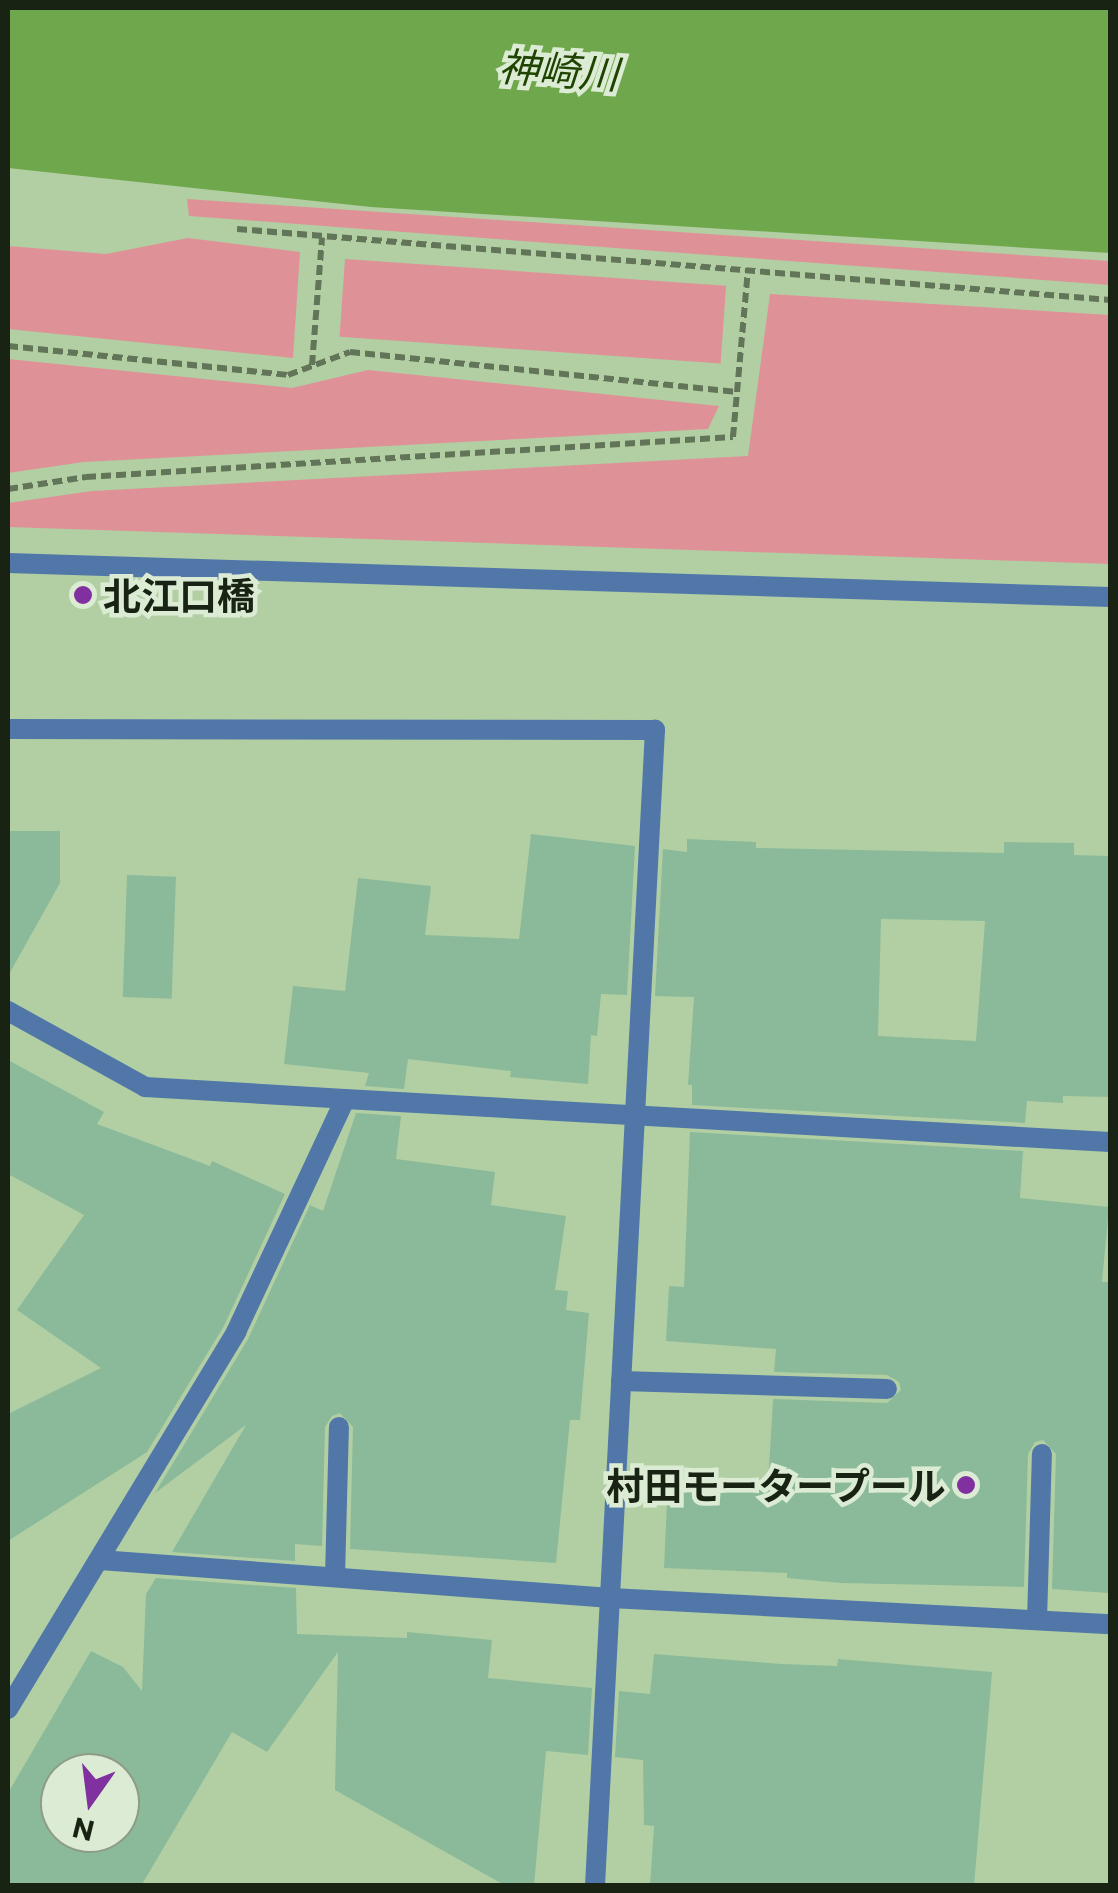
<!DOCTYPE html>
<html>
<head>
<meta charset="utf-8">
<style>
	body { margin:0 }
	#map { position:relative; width:1118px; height:1893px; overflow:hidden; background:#b2cfa3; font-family:Commissioner,"Noto Sans JP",sans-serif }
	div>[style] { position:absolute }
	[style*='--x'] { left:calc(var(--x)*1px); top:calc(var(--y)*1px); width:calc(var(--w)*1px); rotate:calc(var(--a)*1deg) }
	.green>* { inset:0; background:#de9297; transform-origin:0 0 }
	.water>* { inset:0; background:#6fa84c }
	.building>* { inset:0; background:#8aba9a; transform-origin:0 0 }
	.path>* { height:6px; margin-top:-3px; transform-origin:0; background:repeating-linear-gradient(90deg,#627558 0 10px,transparent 0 15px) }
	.service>* { height:20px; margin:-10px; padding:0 10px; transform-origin:10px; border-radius:10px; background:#5177a9 }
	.minor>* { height:20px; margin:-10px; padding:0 10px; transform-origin:10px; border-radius:10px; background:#5177a9 }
	.tertiary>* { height:20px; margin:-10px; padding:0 10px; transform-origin:10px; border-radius:10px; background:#5177a9 }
	.dots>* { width:28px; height:28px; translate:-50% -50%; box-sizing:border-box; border:5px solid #dcebd4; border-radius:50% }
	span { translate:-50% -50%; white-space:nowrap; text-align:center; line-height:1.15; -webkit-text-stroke:9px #dcebd4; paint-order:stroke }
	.poi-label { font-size:38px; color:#182313; font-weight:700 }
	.left { translate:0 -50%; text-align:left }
	.right { translate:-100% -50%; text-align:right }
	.water-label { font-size:40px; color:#1f4300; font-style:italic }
	.frame { position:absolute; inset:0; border:10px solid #182313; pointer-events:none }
	.north { position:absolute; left:40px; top:1753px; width:100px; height:100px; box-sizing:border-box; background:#dcebd4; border:2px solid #8e9b87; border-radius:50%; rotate:194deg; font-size:28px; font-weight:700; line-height:40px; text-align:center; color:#182313 }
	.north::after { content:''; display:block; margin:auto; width:35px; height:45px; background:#81309f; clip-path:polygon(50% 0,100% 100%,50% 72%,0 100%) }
</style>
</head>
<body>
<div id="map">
	<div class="green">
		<i style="clip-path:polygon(187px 199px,1110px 261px,1110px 285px,189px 216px)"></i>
		<i style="clip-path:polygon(188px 238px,300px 252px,293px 358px,8px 329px,8px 246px,106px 254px)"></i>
		<i style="left:345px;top:259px;width:382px;height:78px;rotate:4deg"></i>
		<i style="clip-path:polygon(770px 294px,1110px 315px,1110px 564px,8px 527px,8px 503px,92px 491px,748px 456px)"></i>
		<i style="clip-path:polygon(8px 359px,292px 388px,368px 370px,719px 406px,708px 429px,84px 462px,8px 473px)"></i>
	</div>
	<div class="water">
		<i style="clip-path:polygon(8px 8px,1110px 8px,1110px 253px,371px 207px,8px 168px)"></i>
	</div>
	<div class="building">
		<i style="clip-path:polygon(8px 831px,60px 831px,60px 883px,8px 976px)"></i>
		<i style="clip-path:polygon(531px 834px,635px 846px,627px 995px,601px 994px,597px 1036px,591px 1035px,588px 1084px,510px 1077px,511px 1071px,408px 1059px,404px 1089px,365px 1086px,369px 1073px,284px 1064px,293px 986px,345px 991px,358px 878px,431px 886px,425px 935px,519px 939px)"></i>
		<i style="clip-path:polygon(evenodd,687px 839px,756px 842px,756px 848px,1004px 853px,1004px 842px,1074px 843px,1074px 855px,1110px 856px,1110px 1097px,1063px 1096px,1063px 1103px,1027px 1101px,1025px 1123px,692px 1105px,692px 1085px,688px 1085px,694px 997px,655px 996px,663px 849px,687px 852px,687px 839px,881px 919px,985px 921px,976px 1041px,878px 1036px,881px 919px)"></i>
		<i style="left:127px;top:875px;width:49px;height:122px;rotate:2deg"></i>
		<i style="clip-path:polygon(8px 1060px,104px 1112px,97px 1124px,210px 1166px,212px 1161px,285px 1194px,224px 1326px,147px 1452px,8px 1541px,8px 1414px,101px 1368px,17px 1310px,84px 1215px,8px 1174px)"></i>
		<i style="clip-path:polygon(356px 1113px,401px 1116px,396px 1159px,495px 1172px,491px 1205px,566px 1216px,555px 1290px,568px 1291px,566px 1310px,589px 1313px,580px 1420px,570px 1420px,556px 1563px,350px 1549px,353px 1427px,340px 1413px,332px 1416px,325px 1427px,322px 1546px,295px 1544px,295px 1561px,172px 1552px,246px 1425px,155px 1493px,248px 1339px,310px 1205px,323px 1211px)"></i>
		<i style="clip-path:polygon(690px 1132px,1023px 1151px,1020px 1198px,1109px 1207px,1102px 1282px,1110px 1282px,1108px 1593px,1052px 1589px,1056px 1454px,1043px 1440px,1035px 1442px,1028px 1454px,1024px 1587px,841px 1583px,787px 1578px,787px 1573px,664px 1568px,668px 1481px,768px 1485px,773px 1399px,887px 1403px,901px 1390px,899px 1382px,887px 1375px,774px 1372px,776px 1349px,666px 1341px,669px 1286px,684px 1287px)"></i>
		<i style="clip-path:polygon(evenodd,156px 1578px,296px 1588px,297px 1634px,407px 1638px,407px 1632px,492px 1640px,488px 1678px,592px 1688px,588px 1755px,546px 1751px,534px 1886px,506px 1886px,335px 1790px,338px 1652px,267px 1752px,232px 1732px,141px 1886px,8px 1886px,8px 1793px,91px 1651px,123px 1667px,142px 1691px,146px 1594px,156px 1578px,60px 1773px,120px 1773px,120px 1833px,60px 1833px,60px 1773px)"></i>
		<i style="clip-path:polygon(654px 1654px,782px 1664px,837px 1666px,838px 1659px,992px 1672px,974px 1886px,650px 1886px,654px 1826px,644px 1825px,643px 1760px,615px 1757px,619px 1691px,650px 1694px)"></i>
	</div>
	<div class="path">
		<i style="--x:237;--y:229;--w:876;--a:4.65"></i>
		<i style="--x:8;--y:346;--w:281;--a:5.9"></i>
		<i style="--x:288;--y:375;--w:66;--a:-20.4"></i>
		<i style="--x:350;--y:352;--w:389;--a:5.9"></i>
		<i style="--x:312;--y:365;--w:128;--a:-85.5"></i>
		<i style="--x:8;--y:489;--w:79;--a:-8.7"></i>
		<i style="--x:86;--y:477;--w:648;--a:-3.54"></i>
		<i style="--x:733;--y:437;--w:168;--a:-84.9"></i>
	</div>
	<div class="service">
		<i style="--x:8;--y:729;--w:647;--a:0.09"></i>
		<i style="--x:335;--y:1577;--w:150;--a:-88.5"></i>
		<i style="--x:1037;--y:1620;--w:166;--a:-88.3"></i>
	</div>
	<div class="minor">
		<i style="--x:8;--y:1011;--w:157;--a:29"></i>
		<i style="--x:145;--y:1087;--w:200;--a:3.4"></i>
		<i style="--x:621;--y:1381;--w:266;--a:1.7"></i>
		<i style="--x:100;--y:1560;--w:512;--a:4.25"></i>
		<i style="--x:611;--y:1598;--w:500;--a:3"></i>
		<i style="--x:8;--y:1709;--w:441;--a:-58.8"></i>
		<i style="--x:236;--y:1332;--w:257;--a:-64.9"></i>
		<i style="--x:345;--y:1099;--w:766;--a:3.22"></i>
		<i style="--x:595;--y:1886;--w:1158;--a:-87.03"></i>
	</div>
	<div class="tertiary">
		<i style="--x:8;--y:563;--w:1103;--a:1.77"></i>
	</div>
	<div class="dots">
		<i style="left:83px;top:595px;background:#81309f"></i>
		<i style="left:966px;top:1485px;background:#81309f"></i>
	</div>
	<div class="poi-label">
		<span class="left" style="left:103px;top:595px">北江口橋</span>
		<span class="right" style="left:946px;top:1485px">村田モータープール</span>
	</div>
	<div class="water-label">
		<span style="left:559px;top:69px;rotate:4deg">神崎川</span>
	</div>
	<div class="frame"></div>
	<div class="north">N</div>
</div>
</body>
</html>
